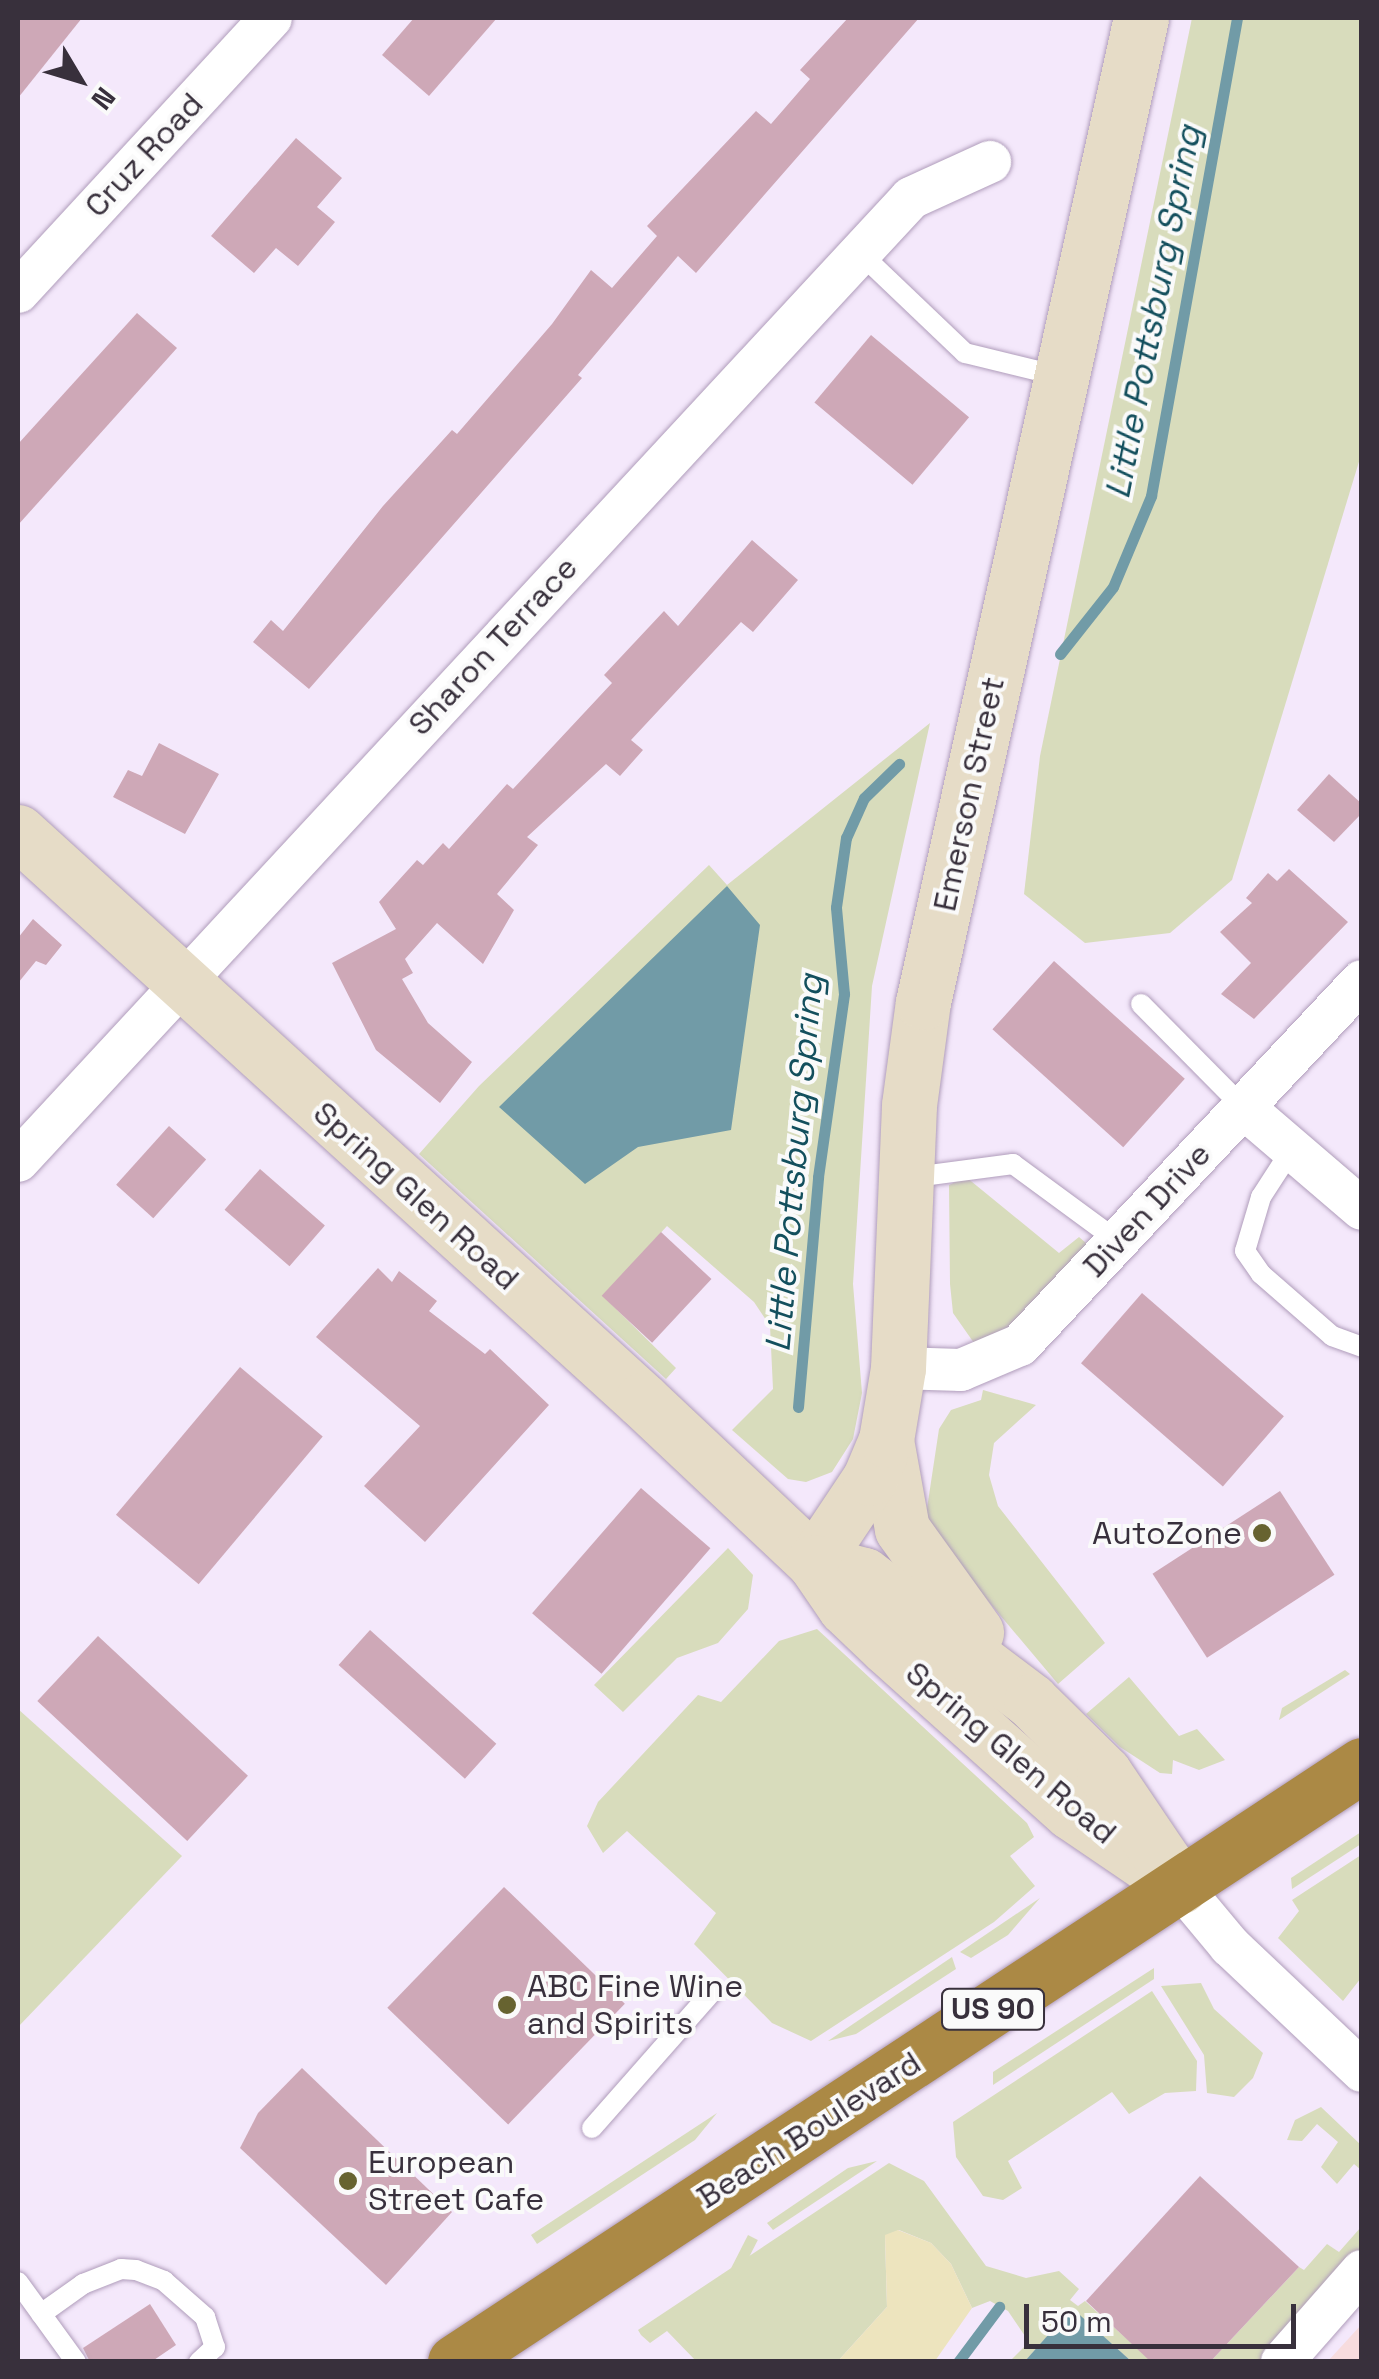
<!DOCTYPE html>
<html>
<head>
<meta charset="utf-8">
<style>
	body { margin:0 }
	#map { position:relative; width:1379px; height:2379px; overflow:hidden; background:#f4e8fb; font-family:"Space Grotesk",sans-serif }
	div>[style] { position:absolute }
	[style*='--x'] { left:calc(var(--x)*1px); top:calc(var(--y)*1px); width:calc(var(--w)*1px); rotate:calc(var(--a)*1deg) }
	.industrial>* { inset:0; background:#f7dcde }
	.green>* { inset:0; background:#d8dcbc; transform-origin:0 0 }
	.sand>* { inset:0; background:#ede4be }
	.water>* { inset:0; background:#719ba7 }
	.stream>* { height:11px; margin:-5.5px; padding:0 5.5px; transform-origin:5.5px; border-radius:5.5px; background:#719ba7 }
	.building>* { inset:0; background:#cea8b7; transform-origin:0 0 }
	.roads { filter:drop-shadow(0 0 2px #b09dbb) drop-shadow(0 0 2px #b09dbb) }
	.lane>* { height:20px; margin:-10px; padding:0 10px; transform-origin:10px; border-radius:10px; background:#fff }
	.street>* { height:42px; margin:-21px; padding:0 21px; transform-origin:21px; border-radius:21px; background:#fff }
	.secondary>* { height:55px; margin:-27.5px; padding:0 27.5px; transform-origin:27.5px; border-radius:27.5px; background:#e6dcc7 }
	.highway>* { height:55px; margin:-27.5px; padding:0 27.5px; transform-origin:27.5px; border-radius:27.5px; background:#ab8945 }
	.dots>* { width:28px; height:28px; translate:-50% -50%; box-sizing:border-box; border:5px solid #fafafa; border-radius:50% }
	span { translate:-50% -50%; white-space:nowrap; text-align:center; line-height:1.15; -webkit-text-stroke:8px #fafafa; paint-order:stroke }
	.shield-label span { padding:2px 8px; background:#fafafa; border:2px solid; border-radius:8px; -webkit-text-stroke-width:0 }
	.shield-label { font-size:30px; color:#38303c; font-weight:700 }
	.street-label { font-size:32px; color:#38303c }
	.poi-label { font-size:32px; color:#38303c }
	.right { translate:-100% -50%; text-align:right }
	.left { translate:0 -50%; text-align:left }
	.water-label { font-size:35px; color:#134f5d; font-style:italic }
	.frame { position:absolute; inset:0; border:20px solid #38303c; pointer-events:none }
	.north { position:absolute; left:30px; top:30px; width:100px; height:100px; -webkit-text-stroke:8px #fafafa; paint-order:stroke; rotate:128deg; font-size:28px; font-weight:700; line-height:40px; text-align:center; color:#38303c }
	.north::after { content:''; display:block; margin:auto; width:35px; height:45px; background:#38303c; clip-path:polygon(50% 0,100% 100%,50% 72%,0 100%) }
	.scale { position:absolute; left:1024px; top:2304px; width:272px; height:45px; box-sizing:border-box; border:5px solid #38303c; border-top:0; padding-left:12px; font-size:30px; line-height:35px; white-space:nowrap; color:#38303c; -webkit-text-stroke:8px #fafafa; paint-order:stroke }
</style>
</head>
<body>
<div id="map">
	<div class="industrial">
		<i style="clip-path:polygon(1361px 2325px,1361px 2361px,1328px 2361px)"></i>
	</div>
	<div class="green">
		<i style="clip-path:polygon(1192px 18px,1361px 18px,1361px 455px,1232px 880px,1170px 933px,1085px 943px,1024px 894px,1040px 756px)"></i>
		<i style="clip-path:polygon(930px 723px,872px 986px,853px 1284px,862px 1393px,853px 1439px,832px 1472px,806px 1482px,788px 1479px,732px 1430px,773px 1389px,770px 1326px,754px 1302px,667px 1226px,603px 1296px,676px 1368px,666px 1379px,419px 1154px,479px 1086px,709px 865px,727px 885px)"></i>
		<i style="clip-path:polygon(966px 1177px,1059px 1253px,1079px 1237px,1092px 1248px,1010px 1336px,974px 1343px,953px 1313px,950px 1284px,949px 1185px)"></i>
		<i style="clip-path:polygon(983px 1390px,1036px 1405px,994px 1443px,989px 1475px,998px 1506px,1105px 1643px,1058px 1684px,957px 1564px,926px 1515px,939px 1429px,951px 1410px,981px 1400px)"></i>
		<i style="clip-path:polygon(728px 1548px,753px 1575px,748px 1609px,718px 1643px,677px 1658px,623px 1712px,594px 1685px)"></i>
		<i style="clip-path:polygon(817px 1629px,1027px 1823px,1034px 1837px,1010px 1856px,1035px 1886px,994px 1922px,811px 2041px,772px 2023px,694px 1944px,716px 1913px,627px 1831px,603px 1853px,587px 1826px,598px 1802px,698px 1695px,721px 1702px,779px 1641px)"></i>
		<i style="clip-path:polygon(1345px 1670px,1350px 1674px,1279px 1720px,1282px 1708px)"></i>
		<i style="clip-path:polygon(1129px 1677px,1179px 1736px,1197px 1729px,1225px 1760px,1199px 1770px,1173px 1760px,1172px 1774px,1160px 1773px,1120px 1747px,1086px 1714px)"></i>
		<i style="clip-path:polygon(18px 1709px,182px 1856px,18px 2027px)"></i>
		<i style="clip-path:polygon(1361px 1832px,1361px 1844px,1292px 1889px,1291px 1878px)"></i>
		<i style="clip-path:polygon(1361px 1855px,1361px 1978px,1343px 2001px,1278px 1938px,1299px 1911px,1292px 1900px)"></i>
		<i style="clip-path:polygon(1040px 1898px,1008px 1935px,971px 1958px,960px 1952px)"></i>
		<i style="clip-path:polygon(952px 1957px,956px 1969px,856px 2034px,828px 2041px)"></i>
		<i style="clip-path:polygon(1154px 1968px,1154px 1979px,993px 2085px,993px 2072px)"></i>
		<i style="clip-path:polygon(1201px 1983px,1214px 2009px,1263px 2053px,1253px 2078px,1234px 2097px,1207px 2093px,1204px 2055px,1161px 1986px)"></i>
		<i style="clip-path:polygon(1152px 1991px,1197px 2061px,1196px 2091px,1165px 2093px,1129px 2114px,1112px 2092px,1008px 2161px,1022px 2188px,1003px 2200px,983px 2196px,956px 2157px,953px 2122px)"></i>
		<i style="clip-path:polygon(1321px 2107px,1361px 2145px,1361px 2170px,1354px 2164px,1337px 2184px,1321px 2167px,1338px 2142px,1317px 2124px,1302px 2141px,1287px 2140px,1295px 2120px)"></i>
		<i style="clip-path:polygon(717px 2113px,695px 2140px,537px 2244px,531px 2235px)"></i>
		<i style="clip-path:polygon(877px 2161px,773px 2230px,767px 2223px,848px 2168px)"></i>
		<i style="clip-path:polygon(889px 2163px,924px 2181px,986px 2266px,1026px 2278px,1059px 2271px,1079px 2289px,1070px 2300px,1078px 2306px,1085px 2301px,1151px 2361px,1131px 2361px,1072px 2309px,1025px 2361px,1010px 2361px,1029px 2342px,1008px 2311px,990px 2301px,972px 2308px,951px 2264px,931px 2243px,899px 2230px,885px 2236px,887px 2307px,838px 2361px,696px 2361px,667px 2331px,650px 2343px,641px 2335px,638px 2330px)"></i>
		<i style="clip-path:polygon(1361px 2227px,1361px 2253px,1271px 2361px,1210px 2362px,1299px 2267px,1304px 2270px,1327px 2244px,1339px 2252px)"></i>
		<i style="left:748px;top:2235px;width:11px;height:98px;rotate:27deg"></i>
	</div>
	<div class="sand">
		<i style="clip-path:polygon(898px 2230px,931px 2243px,951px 2264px,972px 2308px,935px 2361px,838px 2361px,887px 2307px,885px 2235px)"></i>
	</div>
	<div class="water">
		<i style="clip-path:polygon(727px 886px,760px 925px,731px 1130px,638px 1147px,585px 1184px,499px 1107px)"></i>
		<i style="clip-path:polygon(1072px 2308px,1131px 2361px,1025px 2361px)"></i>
	</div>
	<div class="stream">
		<i style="--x:1060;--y:654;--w:85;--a:-51.7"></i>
		<i style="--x:1113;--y:587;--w:99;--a:-67.3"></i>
		<i style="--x:1151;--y:496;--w:486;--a:-79.8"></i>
		<i style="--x:798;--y:1407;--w:231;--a:-85"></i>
		<i style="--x:818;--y:1177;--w:185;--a:-81.9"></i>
		<i style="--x:844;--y:994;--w:87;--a:-95.3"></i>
		<i style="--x:836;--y:907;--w:70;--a:-81.8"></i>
		<i style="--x:846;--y:838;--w:44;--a:-65.8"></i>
		<i style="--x:864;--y:798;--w:49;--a:-44.2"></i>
		<i style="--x:958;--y:2362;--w:69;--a:-53.3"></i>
	</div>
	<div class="building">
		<i style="clip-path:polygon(18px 18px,82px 18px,18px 98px)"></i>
		<i style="clip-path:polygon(414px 18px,497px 18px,429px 96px,382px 55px)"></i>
		<i style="clip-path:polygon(848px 18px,919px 18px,696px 273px,678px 256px,578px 375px,582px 378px,309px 689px,253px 642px,271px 620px,283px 631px,383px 506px,452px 430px,457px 434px,552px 324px,591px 270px,612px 288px,657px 236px,647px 226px,756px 111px,771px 124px,810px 79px,800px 70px)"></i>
		<i style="clip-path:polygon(296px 138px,342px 178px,317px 207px,335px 222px,298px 266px,276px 248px,254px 273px,211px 236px)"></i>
		<i style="clip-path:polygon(137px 313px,177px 348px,18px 525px,18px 444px)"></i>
		<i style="left:871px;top:335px;width:128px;height:88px;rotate:40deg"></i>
		<i style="clip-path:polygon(752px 540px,798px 580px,753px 632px,741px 622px,631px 740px,643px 750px,620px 776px,606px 764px,527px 837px,538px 845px,497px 894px,514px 910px,483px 964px,437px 923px,405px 959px,413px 973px,402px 979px,428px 1023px,472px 1062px,440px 1103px,376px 1050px,332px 963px,396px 929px,379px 902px,417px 860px,423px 865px,443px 843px,449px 849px,507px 784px,513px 789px,612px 683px,604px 675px,664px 611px,678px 626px)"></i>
		<i style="clip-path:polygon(159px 743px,219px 774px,185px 834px,113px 797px,128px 770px,142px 776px)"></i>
		<i style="clip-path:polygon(1329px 774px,1362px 804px,1362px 813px,1334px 842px,1297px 810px)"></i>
		<i style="clip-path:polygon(1289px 869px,1348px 922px,1254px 1019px,1221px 994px,1251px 963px,1220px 932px,1252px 903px,1246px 898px,1268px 873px,1277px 881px)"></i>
		<i style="clip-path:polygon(33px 919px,62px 945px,46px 965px,36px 961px,18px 983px,18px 938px)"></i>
		<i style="left:1054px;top:961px;width:176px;height:92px;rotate:42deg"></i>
		<i style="left:169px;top:1126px;width:50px;height:79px;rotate:42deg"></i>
		<i style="left:260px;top:1169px;width:86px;height:54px;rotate:41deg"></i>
		<i style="left:661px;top:1232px;width:69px;height:87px;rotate:43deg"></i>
		<i style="clip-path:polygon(378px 1268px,392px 1282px,399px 1271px,437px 1301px,429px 1311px,485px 1354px,490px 1349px,549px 1405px,425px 1542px,364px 1486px,420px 1426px,316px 1337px)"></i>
		<i style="left:1142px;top:1293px;width:188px;height:93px;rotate:41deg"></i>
		<i style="left:240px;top:1367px;width:108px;height:193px;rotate:40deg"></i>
		<i style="left:641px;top:1488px;width:92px;height:166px;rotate:41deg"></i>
		<i style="left:1280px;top:1491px;width:100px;height:152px;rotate:57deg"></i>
		<i style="left:370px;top:1630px;width:170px;height:47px;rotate:42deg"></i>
		<i style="left:98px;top:1636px;width:205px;height:89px;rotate:43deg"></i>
		<i style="left:504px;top:1887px;width:168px;height:168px;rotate:44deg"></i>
		<i style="clip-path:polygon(302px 2068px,452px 2212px,386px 2285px,240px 2148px,258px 2113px)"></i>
		<i style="clip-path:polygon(1200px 2176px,1299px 2267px,1210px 2362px,1151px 2362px,1086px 2301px)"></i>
		<i style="clip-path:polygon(150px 2304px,176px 2345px,151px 2362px,90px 2362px,83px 2348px)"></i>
	</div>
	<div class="roads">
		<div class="lane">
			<i style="--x:860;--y:253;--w:145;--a:43.6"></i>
			<i style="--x:965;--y:353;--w:97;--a:13.7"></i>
			<i style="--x:1141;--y:1004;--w:146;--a:45.3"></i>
			<i style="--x:1292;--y:1149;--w:57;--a:122.9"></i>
			<i style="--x:1261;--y:1197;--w:56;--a:106.5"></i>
			<i style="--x:1245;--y:1251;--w:28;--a:55"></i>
			<i style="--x:1261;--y:1274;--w:94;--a:41.1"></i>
			<i style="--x:1332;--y:1336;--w:32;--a:20"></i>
			<i style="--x:907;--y:1178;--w:107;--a:-7.5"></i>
			<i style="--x:1013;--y:1164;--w:130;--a:36.3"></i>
			<i style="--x:592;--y:2128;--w:181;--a:-48.6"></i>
			<i style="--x:18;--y:2282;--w:99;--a:54.1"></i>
			<i style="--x:41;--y:2314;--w:52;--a:-35.5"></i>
			<i style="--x:83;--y:2284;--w:41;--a:-21.5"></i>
			<i style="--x:121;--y:2269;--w:15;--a:4"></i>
			<i style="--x:136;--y:2270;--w:30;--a:21"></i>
			<i style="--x:164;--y:2281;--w:55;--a:41.3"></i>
			<i style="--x:205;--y:2317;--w:32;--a:72"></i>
			<i style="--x:215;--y:2347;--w:22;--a:137"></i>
		</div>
		<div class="street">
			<i style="--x:18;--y:292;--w:373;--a:-47.3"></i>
			<i style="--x:1244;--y:1108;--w:155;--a:40.6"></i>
			<i style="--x:18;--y:1161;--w:1313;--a:-47.16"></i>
			<i style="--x:911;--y:198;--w:87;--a:-24.5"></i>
			<i style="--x:898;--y:1368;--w:63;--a:1.8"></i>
			<i style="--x:961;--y:1370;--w:64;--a:-23"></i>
			<i style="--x:1020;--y:1345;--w:499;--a:-46.8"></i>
			<i style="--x:1180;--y:1886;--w:78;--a:50.2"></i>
			<i style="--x:1230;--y:1946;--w:182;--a:43.4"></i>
			<i style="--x:1282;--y:2362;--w:121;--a:-48.7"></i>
		</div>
		<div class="secondary">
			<i style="--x:18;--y:832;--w:844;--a:42.31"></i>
			<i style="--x:642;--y:1400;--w:236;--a:43.3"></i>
			<i style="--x:814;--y:1562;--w:55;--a:55.4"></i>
			<i style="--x:845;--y:1607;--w:58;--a:43.6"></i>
			<i style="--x:887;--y:1647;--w:247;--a:41.9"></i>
			<i style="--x:1071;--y:1812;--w:132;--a:34.2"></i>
			<i style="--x:886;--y:1440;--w:90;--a:79.8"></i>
			<i style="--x:902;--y:1529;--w:127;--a:54.3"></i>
			<i style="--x:814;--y:1562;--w:101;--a:-56.3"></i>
			<i style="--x:870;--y:1478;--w:41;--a:-67.2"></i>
			<i style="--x:886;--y:1440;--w:73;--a:-80.5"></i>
			<i style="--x:898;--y:1368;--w:263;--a:-87.6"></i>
			<i style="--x:909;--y:1105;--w:104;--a:-82.3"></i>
			<i style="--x:923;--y:1002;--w:1008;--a:-77.51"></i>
			<i style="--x:814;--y:1562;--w:52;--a:14.6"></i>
			<i style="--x:864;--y:1575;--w:209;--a:37"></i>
			<i style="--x:1031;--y:1701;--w:103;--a:44.6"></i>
			<i style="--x:1104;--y:1773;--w:109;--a:55.9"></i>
		</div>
		<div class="highway">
			<i style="--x:455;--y:2362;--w:1086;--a:-33.35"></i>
		</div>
	</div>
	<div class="dots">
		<i style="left:1262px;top:1533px;background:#676330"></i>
		<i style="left:507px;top:2005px;background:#676330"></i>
		<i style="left:348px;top:2181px;background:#676330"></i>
	</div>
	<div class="shield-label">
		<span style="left:993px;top:2009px">US 90</span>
	</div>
	<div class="street-label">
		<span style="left:144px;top:155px;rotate:-47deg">Cruz Road</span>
		<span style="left:493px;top:646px;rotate:-47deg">Sharon Terrace</span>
		<span style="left:969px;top:794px;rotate:-78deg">Emerson Street</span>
		<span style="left:416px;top:1196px;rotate:42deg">Spring Glen Road</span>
		<span style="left:1147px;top:1210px;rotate:-47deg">Diven Drive</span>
		<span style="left:1011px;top:1753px;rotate:40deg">Spring Glen Road</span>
		<span style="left:809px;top:2130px;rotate:-33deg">Beach Boulevard</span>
	</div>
	<div class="poi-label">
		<span class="right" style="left:1242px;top:1533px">AutoZone</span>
		<span class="left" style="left:527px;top:2005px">ABC Fine Wine<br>and Spirits</span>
		<span class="left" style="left:368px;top:2181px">European<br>Street Cafe</span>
	</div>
	<div class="water-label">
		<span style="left:1153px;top:312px;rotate:-79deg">Little Pottsburg Spring</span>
		<span style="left:794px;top:1163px;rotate:-85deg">Little Pottsburg Spring</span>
	</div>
	<div class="frame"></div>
	<div class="north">N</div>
	<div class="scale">50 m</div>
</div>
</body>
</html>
